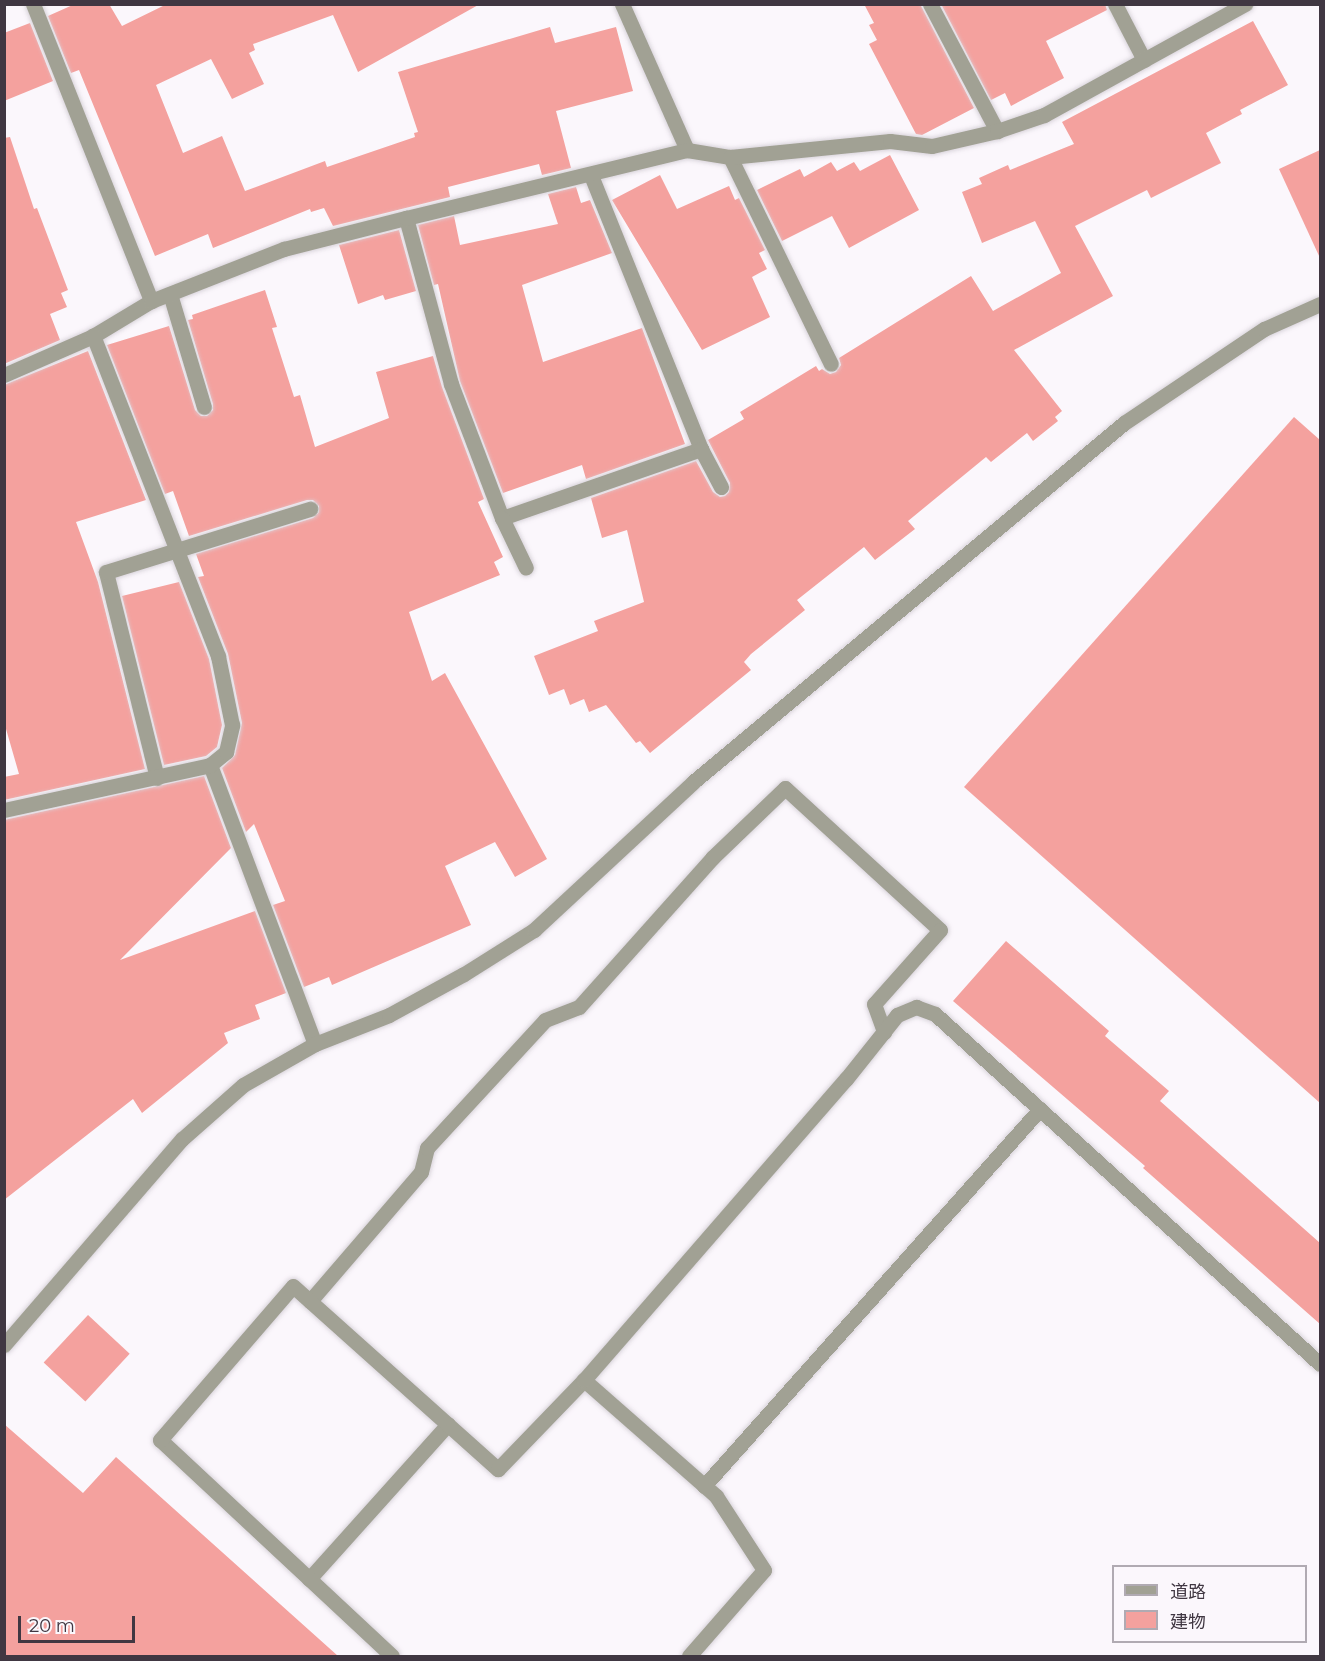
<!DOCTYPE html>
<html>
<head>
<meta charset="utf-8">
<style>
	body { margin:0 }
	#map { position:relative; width:1325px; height:1661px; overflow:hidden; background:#fbf7fc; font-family:Montserrat,"Noto Sans JP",sans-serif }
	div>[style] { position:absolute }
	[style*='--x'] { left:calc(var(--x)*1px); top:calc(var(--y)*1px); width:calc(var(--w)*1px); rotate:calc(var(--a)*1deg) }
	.building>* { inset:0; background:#f4a19e; transform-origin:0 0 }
	.roads { filter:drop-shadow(0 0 2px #d9d4db) drop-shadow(0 0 2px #d9d4db) }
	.minor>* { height:15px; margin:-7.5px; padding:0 7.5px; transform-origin:7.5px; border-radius:7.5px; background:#a1a194 }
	span { translate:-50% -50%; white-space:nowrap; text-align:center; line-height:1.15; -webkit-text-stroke:6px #fbf7fc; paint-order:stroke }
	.frame { position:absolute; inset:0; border:6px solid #403742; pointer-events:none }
	.legend { position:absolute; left:1112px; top:1565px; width:195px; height:78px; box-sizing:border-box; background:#fbf7fc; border:2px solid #b0aab2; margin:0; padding:8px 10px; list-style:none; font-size:18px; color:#403742 }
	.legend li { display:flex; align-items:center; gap:12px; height:30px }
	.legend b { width:30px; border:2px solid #b0aab2 }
	.scale { position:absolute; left:18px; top:1616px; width:117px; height:27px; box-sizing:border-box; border:3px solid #403742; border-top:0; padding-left:8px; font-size:18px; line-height:21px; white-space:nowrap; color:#403742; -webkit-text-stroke:4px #fbf7fc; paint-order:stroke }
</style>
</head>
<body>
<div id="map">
	<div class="building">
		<i style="clip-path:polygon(75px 4px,109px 4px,122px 26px,167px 4px,480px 4px,358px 72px,333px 15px,253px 44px,255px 50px,249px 53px,264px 84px,232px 99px,211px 59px,156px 85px,183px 153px,222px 136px,245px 191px,325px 161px,327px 167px,415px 137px,414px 133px,418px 132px,398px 72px,550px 27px,555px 43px,616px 27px,633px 91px,556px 111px,571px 168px,542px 175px,539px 164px,448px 187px,450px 197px,333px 226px,324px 208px,311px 212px,310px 209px,213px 248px,208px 234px,155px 256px,79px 70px,71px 73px,48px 16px)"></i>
		<i style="clip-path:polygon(864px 4px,920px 4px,974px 108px,922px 135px,916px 134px,869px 44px,877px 40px,869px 25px,874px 23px)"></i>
		<i style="clip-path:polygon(941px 4px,1105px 4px,1107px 10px,1046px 41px,1064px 78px,1011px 106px,1005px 93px,991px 100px)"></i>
		<i style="clip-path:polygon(1253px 21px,1288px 85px,1240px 110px,1242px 114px,1206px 133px,1221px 163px,1151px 198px,1147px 190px,1075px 226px,1113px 296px,1014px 350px,1062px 411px,1055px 417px,1058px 421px,1033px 441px,1027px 433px,991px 462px,986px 457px,908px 521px,915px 529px,875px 560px,864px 547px,797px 600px,805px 610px,751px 654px,744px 662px,751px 670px,650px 753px,640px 741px,636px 743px,606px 705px,589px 712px,584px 699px,570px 705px,564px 689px,549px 695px,534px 656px,598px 631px,594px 621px,644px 602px,627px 530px,602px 538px,591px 498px,696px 461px,713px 492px,720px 497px,725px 496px,729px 492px,730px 483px,708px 440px,744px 419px,740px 412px,816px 366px,819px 371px,822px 369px,830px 374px,836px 372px,841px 365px,839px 358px,971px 276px,993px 311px,1061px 273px,1035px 221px,982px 243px,962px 192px,982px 184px,979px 178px,1008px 165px,1010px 170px,1074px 144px,1062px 122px)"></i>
		<i style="clip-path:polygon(30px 23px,53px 81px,4px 101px,4px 33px)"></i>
		<i style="clip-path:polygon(10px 137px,34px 209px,37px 208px,68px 290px,61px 293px,67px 307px,50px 314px,60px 340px,4px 364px,4px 138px)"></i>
		<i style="clip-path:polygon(1320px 150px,1320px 258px,1279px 169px)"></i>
		<i style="clip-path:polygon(890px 155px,919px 210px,849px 248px,832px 216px,782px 241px,757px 190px,800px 169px,804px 177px,831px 162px,837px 171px,854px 162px,860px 171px)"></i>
		<i style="clip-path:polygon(660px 175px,677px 209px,729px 186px,735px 200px,739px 198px,765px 250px,759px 253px,767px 269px,752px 277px,770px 317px,702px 350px,612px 200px)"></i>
		<i style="clip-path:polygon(576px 187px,581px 203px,590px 200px,612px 253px,522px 285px,543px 362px,642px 328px,685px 444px,586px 479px,582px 465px,503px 493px,460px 381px,438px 284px,434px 285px,418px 225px,454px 216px,460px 245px,558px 224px,548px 194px)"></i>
		<i style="clip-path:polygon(399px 230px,416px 291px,385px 300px,383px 295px,358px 304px,339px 245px)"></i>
		<i style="clip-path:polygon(265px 290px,277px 327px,272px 328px,294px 397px,300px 395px,315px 447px,389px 418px,376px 372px,433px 356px,442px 387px,484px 499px,478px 502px,503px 557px,494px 562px,500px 575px,409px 612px,432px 681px,445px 673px,547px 859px,515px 877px,495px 842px,445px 866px,471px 925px,332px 985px,329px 977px,304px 987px,273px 905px,285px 901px,254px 824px,246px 832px,222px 768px,235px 755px,242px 723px,228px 654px,198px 577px,204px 576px,196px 554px,313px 518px,319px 512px,319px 506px,313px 500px,307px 500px,189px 536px,173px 491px,165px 494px,107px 345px,169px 326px,195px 410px,201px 416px,207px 416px,213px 410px,213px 404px,188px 320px,193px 319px,192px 315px)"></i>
		<i style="clip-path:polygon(88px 351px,146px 500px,76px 522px,98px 582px,145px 769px,4px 800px,4px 777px,19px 774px,4px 722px,4px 385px)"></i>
		<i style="clip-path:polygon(1294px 417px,1320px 440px,1320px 1103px,964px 787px)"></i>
		<i style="clip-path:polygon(179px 582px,209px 659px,222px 725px,217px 747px,206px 756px,164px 765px,122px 596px)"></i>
		<i style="clip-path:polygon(204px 776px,231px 848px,120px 960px,255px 911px,286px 993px,255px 1005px,260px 1019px,224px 1033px,228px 1043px,142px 1113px,133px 1099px,4px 1200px,4px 820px)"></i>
		<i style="clip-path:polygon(1006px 941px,1109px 1031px,1105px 1036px,1169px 1091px,1160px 1101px,1320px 1243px,1320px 1324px,1143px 1168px,1145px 1166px,953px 1001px)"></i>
		<i style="left:88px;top:1315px;width:57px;height:65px;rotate:43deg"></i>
		<i style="clip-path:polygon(4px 1424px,83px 1493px,116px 1457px,338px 1656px,4px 1656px)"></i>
	</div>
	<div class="roads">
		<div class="minor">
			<i style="--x:33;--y:4;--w:320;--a:68.3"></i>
			<i style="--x:622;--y:4;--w:160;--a:66"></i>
			<i style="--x:930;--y:4;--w:144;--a:62.2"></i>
			<i style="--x:1115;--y:4;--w:63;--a:62.6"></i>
			<i style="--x:730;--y:157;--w:230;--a:64"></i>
			<i style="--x:406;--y:218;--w:172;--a:74.8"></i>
			<i style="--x:451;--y:384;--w:143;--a:69.2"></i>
			<i style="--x:502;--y:518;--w:211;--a:-19.1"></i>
			<i style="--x:701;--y:449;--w:295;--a:-111.9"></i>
			<i style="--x:170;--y:294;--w:118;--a:73.3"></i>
			<i style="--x:4;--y:375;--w:97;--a:-23.7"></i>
			<i style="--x:93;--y:336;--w:68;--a:-31.1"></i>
			<i style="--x:151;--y:301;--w:143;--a:-21.4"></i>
			<i style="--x:284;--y:249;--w:126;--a:-14.3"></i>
			<i style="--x:406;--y:218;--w:289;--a:-13.6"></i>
			<i style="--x:687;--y:150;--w:44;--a:9.2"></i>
			<i style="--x:730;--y:157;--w:161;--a:-5.7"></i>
			<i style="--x:890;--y:141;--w:42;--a:6.8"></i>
			<i style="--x:932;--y:146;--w:67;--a:-13"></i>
			<i style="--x:997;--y:131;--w:50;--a:-18.8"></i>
			<i style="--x:1044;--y:115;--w:230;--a:-28.9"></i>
			<i style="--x:701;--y:449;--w:43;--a:62.2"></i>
			<i style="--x:502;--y:518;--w:55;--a:64.4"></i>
			<i style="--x:210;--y:765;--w:298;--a:69.4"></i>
			<i style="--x:157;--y:778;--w:212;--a:-103.9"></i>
			<i style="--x:106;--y:572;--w:214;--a:-17.2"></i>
			<i style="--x:4;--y:810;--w:211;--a:-12.3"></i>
			<i style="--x:210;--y:765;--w:21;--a:-39"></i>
			<i style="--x:226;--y:752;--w:28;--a:-77"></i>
			<i style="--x:232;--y:725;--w:70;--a:-101.5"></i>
			<i style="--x:218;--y:656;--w:344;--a:-111.3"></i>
			<i style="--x:310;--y:1301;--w:170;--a:-49.3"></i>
			<i style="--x:421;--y:1172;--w:25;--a:-76"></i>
			<i style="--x:427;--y:1148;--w:174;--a:-47.3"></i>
			<i style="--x:545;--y:1020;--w:36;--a:-21"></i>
			<i style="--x:579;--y:1007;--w:200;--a:-48.2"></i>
			<i style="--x:712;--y:858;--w:101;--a:-43.8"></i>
			<i style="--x:785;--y:788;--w:210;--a:42.5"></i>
			<i style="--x:940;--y:930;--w:99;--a:131.7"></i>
			<i style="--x:874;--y:1004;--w:30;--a:70"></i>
			<i style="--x:4;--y:1345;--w:272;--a:-49.2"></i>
			<i style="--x:182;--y:1139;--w:81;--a:-41.5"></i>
			<i style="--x:243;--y:1085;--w:83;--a:-29.7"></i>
			<i style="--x:315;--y:1044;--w:79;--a:-21.4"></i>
			<i style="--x:389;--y:1015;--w:85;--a:-28.7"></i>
			<i style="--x:464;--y:974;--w:83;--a:-32.2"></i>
			<i style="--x:534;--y:930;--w:217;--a:-42.9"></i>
			<i style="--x:693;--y:782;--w:561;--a:-39.79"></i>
			<i style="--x:1124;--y:423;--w:169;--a:-33.9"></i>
			<i style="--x:1264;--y:329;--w:61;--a:-24.1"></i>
			<i style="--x:704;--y:1486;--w:505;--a:-48.29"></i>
			<i style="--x:309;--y:1579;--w:208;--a:-48.1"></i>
			<i style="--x:392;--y:1656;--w:317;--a:-137"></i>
			<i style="--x:160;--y:1440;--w:203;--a:-49.2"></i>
			<i style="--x:293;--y:1286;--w:275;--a:41.8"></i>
			<i style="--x:498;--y:1469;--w:124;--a:-46"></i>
			<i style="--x:689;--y:1656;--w:114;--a:-48.9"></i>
			<i style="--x:764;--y:1570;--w:88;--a:-123"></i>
			<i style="--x:716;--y:1496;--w:176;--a:-138.7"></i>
			<i style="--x:584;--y:1380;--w:399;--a:-49"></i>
			<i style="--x:846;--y:1079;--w:82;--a:-51.4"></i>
			<i style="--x:897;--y:1015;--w:21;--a:-23"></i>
			<i style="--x:916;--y:1007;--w:20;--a:20"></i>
			<i style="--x:935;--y:1014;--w:520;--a:42.27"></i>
		</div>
	</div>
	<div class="frame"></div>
	<ul class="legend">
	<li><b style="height:8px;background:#a1a194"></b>道路</li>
	<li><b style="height:16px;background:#f4a19e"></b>建物</li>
	</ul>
	<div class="scale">20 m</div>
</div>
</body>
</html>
